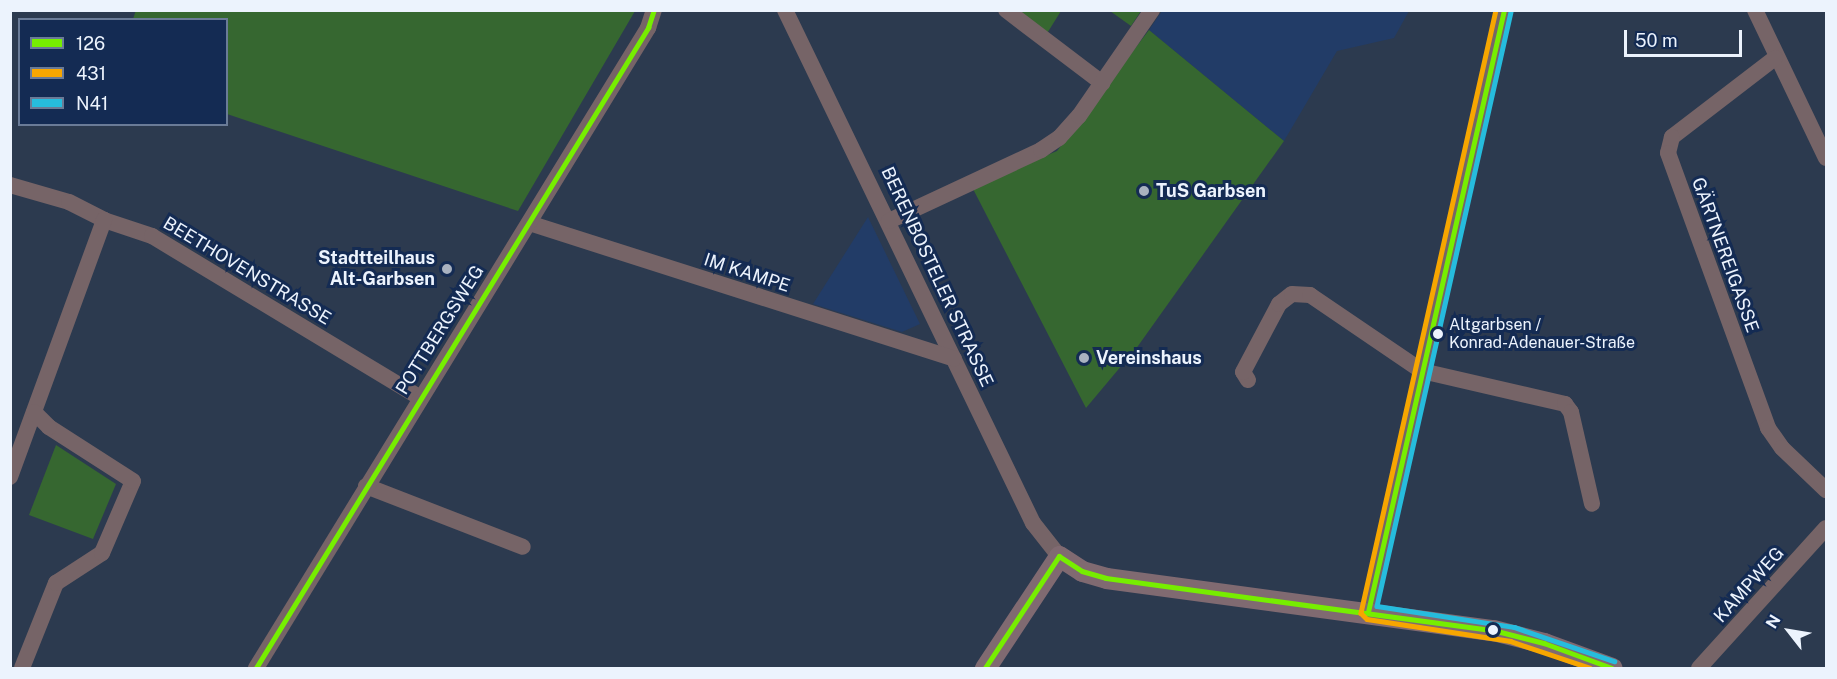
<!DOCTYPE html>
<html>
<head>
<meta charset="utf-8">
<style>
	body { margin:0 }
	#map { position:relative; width:1837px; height:679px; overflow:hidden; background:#2c3a4f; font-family:"Public Sans",sans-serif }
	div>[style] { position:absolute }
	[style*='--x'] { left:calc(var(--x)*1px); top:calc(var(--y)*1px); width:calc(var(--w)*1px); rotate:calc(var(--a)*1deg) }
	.built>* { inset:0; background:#223c67 }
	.green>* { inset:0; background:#366730 }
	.minor>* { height:16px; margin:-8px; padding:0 8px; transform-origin:8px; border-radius:8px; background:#766467 }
	.major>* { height:21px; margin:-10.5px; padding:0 10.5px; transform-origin:10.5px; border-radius:10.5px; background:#806a71 }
	.bus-1>* { height:4.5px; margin:-2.25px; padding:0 2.25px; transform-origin:2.25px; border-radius:2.25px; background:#76ee00 }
	.bus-2>* { height:4.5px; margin:-2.25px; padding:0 2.25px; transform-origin:2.25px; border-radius:2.25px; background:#f7a600 }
	.bus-3>* { height:4.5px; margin:-2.25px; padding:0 2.25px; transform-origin:2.25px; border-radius:2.25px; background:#26bcdd }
	.dots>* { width:16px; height:16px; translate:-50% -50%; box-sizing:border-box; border:3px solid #142b53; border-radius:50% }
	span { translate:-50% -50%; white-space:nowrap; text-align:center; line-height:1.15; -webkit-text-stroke:6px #142b53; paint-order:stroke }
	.bus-label { font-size:16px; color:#ecf3fd }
	.left { translate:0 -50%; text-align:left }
	.poi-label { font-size:18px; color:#ecf3fd; font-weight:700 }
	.right { translate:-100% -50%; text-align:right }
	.street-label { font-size:18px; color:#ecf3fd }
	.frame { position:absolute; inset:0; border:12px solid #ecf3fd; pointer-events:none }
	.legend { position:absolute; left:18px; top:18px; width:210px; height:108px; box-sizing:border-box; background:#142b53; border:2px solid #6a7b97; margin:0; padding:8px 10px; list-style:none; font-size:18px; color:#ecf3fd }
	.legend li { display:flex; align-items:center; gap:12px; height:30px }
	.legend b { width:30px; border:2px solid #6a7b97 }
	.north { position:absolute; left:1759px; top:601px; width:60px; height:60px; -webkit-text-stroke:4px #142b53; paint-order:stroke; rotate:301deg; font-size:16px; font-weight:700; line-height:24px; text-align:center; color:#ecf3fd }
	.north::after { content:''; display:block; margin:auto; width:21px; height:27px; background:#ecf3fd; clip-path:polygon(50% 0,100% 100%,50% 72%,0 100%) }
	.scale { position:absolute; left:1624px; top:30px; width:118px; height:27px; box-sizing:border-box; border:3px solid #ecf3fd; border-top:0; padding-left:8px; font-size:18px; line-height:21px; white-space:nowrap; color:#ecf3fd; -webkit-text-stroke:4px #142b53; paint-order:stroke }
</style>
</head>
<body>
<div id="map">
	<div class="built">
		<i style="clip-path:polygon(1162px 11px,1409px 11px,1394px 38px,1337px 51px,1284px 141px,1149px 30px)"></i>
		<i style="clip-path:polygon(868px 217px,920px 324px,902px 332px,813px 304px)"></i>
	</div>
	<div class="green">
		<i style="clip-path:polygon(136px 10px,635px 10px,635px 11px,518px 211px,227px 114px,226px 20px,133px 19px)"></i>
		<i style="clip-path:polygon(1014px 11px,1061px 11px,1046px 35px)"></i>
		<i style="clip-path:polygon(1110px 11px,1141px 11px,1131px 26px)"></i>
		<i style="clip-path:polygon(1149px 30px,1284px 141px,1138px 346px,1086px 408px,972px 187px,1057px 151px)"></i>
		<i style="clip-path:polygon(56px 445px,116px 484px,93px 539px,29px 515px)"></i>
	</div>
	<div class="minor">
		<i style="--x:785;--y:10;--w:570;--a:64.2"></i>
		<i style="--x:1033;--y:523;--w:42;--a:51.8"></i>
		<i style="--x:1006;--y:10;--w:121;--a:37.2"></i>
		<i style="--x:1755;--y:10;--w:164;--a:64.4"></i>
		<i style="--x:1775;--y:58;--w:130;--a:142.5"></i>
		<i style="--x:1672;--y:137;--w:16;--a:104"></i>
		<i style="--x:1668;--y:153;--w:293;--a:70"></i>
		<i style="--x:1768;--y:428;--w:24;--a:55"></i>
		<i style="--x:1782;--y:448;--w:61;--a:43.7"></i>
		<i style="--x:10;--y:185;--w:61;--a:16.1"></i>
		<i style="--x:69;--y:202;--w:39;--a:27"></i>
		<i style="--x:104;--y:220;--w:51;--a:18.4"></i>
		<i style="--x:152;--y:236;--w:314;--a:31.1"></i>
		<i style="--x:889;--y:221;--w:168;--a:-25"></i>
		<i style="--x:1041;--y:150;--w:22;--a:-34"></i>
		<i style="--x:1059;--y:138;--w:30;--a:-48"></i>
		<i style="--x:1079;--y:116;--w:129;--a:-55.4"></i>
		<i style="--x:529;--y:223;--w:446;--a:17.7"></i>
		<i style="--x:1248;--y:380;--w:9;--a:-122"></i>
		<i style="--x:1243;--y:372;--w:77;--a:-62.1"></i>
		<i style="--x:1279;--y:304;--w:16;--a:-38"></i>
		<i style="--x:1292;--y:294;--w:18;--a:3"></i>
		<i style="--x:1310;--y:295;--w:135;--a:34.2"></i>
		<i style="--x:1422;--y:371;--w:147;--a:13"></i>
		<i style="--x:1565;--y:404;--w:10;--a:53"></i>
		<i style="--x:1571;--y:412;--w:94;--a:77.1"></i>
		<i style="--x:10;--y:477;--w:274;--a:-69.9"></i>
		<i style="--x:366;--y:486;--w:168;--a:21.2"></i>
		<i style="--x:1368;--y:612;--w:617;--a:-77.27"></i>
		<i style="--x:22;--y:668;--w:92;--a:-68.2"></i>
		<i style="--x:56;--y:583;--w:55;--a:-33.1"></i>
		<i style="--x:102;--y:553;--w:78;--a:-66.7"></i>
		<i style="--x:133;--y:481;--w:100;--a:-147.3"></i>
		<i style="--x:49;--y:427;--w:21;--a:-135"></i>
		<i style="--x:256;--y:668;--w:751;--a:-58.51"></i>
		<i style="--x:648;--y:28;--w:19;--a:-72"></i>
		<i style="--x:1699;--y:668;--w:189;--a:-47.8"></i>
	</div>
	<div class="major">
		<i style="--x:985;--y:668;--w:134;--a:-56.5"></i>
		<i style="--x:1059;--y:556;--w:27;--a:33"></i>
		<i style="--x:1082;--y:571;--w:25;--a:16"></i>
		<i style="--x:1106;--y:578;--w:390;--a:7.7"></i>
		<i style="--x:1493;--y:630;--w:53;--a:14.3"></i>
		<i style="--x:1544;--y:643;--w:72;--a:20.2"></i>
	</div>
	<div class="bus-1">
		<i style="--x:1368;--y:612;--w:617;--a:-77.27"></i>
		<i style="--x:256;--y:668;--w:751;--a:-58.51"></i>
		<i style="--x:648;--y:28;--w:19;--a:-72"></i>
		<i style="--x:985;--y:668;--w:134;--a:-56.5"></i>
		<i style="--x:1059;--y:556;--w:27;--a:33"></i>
		<i style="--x:1082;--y:571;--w:25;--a:16"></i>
		<i style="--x:1106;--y:578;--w:390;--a:7.7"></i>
		<i style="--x:1493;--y:630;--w:53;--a:14.3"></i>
		<i style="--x:1544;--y:643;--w:72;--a:20.2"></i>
	</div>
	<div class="bus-2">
		<i style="--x:1496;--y:10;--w:618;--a:102.62"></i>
		<i style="--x:1361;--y:613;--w:8;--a:45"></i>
		<i style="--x:1367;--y:619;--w:145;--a:8.7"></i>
		<i style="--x:1510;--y:641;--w:84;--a:18.6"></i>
	</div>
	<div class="bus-3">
		<i style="--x:1511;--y:12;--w:609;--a:102.71"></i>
		<i style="--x:1377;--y:606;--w:139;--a:8.7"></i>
		<i style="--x:1514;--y:627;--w:106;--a:18.8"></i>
	</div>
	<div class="dots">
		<i style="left:1144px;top:191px;background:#a9b2c0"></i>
		<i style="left:447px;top:269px;background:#a9b2c0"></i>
		<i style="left:1438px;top:334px;background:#ecf3fd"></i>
		<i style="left:1084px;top:358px;background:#a9b2c0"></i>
		<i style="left:1493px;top:630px;background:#ecf3fd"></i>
	</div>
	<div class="bus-label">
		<span class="left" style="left:1449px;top:334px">Altgarbsen /<br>Konrad-Adenauer-Straße</span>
	</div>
	<div class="poi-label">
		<span class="left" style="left:1156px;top:191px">TuS Garbsen</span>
		<span class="right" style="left:435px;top:269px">Stadtteilhaus<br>Alt-Garbsen</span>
		<span class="left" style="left:1096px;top:358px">Vereinshaus</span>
	</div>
	<div class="street-label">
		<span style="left:1725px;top:255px;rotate:70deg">GÄRTNEREIGASSE</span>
		<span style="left:247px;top:271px;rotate:31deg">BEETHOVENSTRASSE</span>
		<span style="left:747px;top:273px;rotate:18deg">IM KAMPE</span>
		<span style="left:937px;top:277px;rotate:65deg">BERENBOSTELER STRASSE</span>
		<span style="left:440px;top:330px;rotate:-58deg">POTTBERGSWEG</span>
		<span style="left:1749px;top:585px;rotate:-48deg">KAMPWEG</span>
	</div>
	<div class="frame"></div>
	<ul class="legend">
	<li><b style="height:8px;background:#76ee00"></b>126</li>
	<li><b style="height:8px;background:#f7a600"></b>431</li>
	<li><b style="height:8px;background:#26bcdd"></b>N41</li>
	</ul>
	<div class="north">N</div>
	<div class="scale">50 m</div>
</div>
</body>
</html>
